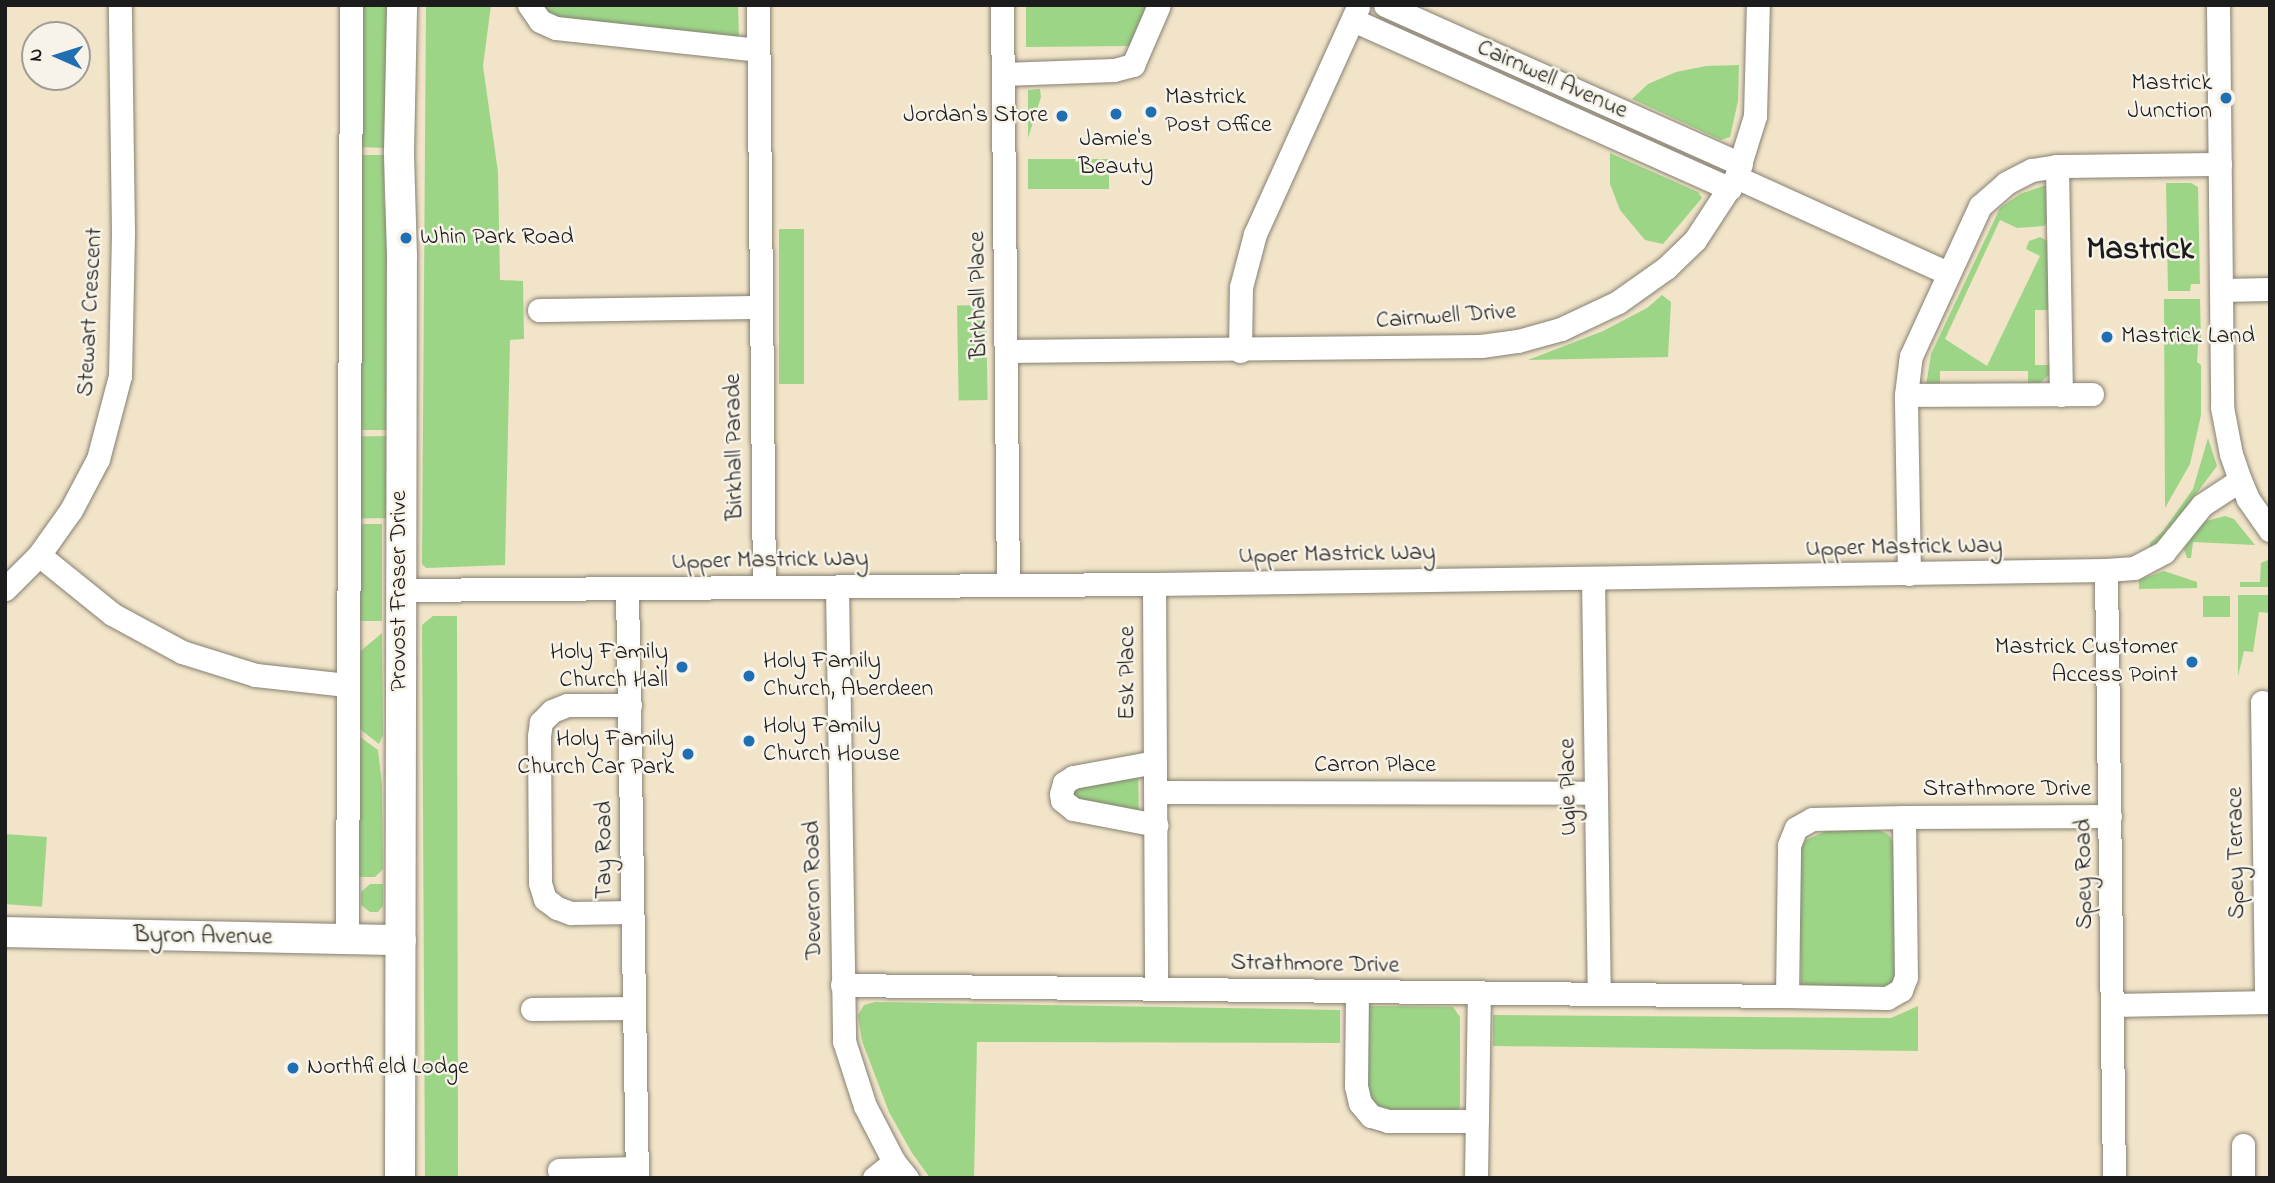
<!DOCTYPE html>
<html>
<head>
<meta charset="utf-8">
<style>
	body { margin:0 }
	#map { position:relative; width:2275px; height:1183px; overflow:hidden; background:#f1e4c9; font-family:"Indie Flower",sans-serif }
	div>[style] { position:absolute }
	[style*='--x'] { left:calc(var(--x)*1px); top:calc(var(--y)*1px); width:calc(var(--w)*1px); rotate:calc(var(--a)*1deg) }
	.green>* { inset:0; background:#9dd587; transform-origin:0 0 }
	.roads { filter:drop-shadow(0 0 2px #868072) drop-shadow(0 0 2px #868072) }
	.minor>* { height:23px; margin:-11.5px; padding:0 11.5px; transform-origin:11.5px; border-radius:11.5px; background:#fff }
	.tertiary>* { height:30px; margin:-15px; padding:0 15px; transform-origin:15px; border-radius:15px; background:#fff }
	.dots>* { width:19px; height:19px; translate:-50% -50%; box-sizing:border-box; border:4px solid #f7f3e8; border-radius:50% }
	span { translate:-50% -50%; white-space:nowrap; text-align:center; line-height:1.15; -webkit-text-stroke:5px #f7f3e8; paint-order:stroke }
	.street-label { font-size:24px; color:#1c1c1c }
	.poi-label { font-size:24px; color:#1c1c1c }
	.right { translate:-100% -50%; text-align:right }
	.left { translate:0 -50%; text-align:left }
	.district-label { font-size:32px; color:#1c1c1c; font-weight:700 }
	.frame { position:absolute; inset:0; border:7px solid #1c1c1c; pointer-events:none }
	.north { position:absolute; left:21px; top:21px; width:70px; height:70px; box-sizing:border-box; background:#f7f3e8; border:2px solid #9f9d96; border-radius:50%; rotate:273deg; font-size:19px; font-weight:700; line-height:28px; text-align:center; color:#1c1c1c }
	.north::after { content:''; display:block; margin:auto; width:24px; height:32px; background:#1f6fb2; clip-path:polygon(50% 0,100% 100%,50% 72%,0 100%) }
</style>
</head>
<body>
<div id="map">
	<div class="green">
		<i style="clip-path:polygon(360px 5px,392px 5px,392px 77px,384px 148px,358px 147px)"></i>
		<i style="clip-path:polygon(426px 5px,491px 5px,483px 66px,498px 172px,500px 280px,523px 281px,524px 339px,510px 340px,505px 565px,426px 568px,422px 564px)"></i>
		<i style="clip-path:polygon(537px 5px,738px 5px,739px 38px,557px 21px)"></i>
		<i style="clip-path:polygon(1026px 5px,1149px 5px,1131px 46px,1026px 47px)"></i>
		<i style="clip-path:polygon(1739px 65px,1738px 101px,1730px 137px,1721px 140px,1632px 99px,1648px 84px,1676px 72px,1706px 66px)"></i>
		<i style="clip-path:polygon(1040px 89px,1041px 97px,1028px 138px,1028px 90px)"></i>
		<i style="clip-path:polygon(1610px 153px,1698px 192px,1702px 198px,1663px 244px,1645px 240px,1620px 210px,1610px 184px)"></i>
		<i style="clip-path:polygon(359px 155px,384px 155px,384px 200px,391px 263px,390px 430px,356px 430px)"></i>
		<i style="left:1109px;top:159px;width:30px;height:81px;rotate:90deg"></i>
		<i style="clip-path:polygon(2166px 183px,2191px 183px,2198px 187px,2200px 284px,2191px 284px,2190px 291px,2168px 291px)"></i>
		<i style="clip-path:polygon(2046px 185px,2050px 219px,2044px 226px,2017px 228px,2000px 220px,1945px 339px,1987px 366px,2040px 256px,2026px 249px,2029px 241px,2040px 237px,2051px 243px,2052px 310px,2035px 310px,2035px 365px,2052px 365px,2049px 375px,2039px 384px,2028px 387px,2028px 371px,1940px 371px,1940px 387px,1926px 386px,1931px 354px,2000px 208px,2020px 194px)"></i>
		<i style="left:779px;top:229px;width:25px;height:155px"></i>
		<i style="clip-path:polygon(1662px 295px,1671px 302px,1668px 357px,1528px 360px,1603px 331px,1647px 308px)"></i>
		<i style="clip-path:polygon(2164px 299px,2200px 299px,2201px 342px,2198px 345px,2197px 362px,2201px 365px,2201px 415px,2190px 464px,2165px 508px)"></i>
		<i style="left:986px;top:305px;width:95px;height:29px;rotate:89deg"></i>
		<i style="left:389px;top:436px;width:82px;height:32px;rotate:89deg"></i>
		<i style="clip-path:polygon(2208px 438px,2217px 466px,2163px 538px,2150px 549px,2150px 543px,2163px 531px,2193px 489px)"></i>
		<i style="clip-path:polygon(2225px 516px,2234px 519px,2255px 545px,2193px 542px,2191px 558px,2187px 558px,2184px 549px,2198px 528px,2206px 521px)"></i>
		<i style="left:357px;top:524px;width:25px;height:97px"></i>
		<i style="clip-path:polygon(2268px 560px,2270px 587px,2240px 587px,2240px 582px,2260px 582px,2261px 563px)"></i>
		<i style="clip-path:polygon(2164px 571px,2197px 582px,2197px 588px,2139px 589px,2139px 580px)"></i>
		<i style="clip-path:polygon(2238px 595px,2270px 595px,2270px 613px,2259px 612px,2253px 652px,2244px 651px,2238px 676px)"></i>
		<i style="left:2203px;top:596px;width:27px;height:21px"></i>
		<i style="clip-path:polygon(433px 616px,457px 616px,458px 1178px,425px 1178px,422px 625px)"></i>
		<i style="clip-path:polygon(382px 633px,383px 735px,379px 744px,356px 726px,357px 654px)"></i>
		<i style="clip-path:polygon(356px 734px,378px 750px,382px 784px,383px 869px,375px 877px,355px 877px)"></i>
		<i style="clip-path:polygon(1138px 765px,1139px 822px,1073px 809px,1061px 788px)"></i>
		<i style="clip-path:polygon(1878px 830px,1888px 834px,1895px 845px,1896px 973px,1891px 985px,1880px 990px,1801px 986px,1799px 851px,1806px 840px,1826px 831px)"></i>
		<i style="left:5px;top:834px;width:42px;height:70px;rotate:4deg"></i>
		<i style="clip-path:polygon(370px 884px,383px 884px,383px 906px,378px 912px,370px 912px,361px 905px,361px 892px)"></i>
		<i style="clip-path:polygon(875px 1002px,1340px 1010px,1340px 1043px,977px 1042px,974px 1178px,930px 1178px,912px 1153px,889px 1112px,862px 1041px,858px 1015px,864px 1005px)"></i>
		<i style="clip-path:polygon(1369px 1006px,1453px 1007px,1460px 1017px,1460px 1108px,1453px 1112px,1388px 1111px,1376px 1105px,1363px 1081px,1365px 1014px)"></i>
		<i style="clip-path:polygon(1918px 1006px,1918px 1051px,1493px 1046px,1493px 1015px,1891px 1018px)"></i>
	</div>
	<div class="roads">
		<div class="minor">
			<i style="--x:529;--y:5;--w:19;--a:55"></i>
			<i style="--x:540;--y:21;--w:17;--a:24"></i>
			<i style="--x:556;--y:28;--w:203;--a:6.2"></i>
			<i style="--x:758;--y:5;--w:582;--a:89.41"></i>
			<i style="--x:1002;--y:5;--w:580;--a:89.41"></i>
			<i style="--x:1385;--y:5;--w:390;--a:24.1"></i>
			<i style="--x:2218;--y:5;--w:402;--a:89.4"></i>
			<i style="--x:2222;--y:407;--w:48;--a:79.2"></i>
			<i style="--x:2231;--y:454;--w:28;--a:71"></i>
			<i style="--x:2240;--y:480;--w:21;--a:67"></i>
			<i style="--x:2248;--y:499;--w:38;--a:55"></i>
			<i style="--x:1353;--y:20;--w:413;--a:24.1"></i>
			<i style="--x:1003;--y:74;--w:111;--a:-2.1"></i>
			<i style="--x:1114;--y:70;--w:20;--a:-15"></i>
			<i style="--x:1133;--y:65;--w:65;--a:-66.6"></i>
			<i style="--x:2057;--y:166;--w:229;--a:89"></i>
			<i style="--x:1736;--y:177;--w:233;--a:24.4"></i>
			<i style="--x:2223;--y:290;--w:47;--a:-1.2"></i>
			<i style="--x:539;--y:310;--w:221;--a:-0.8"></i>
			<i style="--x:1006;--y:351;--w:475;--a:-0.6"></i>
			<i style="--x:1481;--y:346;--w:37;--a:-8"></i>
			<i style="--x:1518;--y:341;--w:45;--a:-15.6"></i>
			<i style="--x:1561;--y:329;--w:63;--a:-25.3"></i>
			<i style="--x:1618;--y:302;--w:59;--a:-35.3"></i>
			<i style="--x:1666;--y:268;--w:40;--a:-44"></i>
			<i style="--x:1695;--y:240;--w:75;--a:-56.9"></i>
			<i style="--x:1736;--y:177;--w:64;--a:-72.7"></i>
			<i style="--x:1755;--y:116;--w:111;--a:-88.5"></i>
			<i style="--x:1240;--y:351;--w:64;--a:-89.1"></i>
			<i style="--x:1241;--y:287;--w:55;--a:-75.2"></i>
			<i style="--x:1255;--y:234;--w:249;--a:-65.6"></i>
			<i style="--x:1906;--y:395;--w:186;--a:-0.3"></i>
			<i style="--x:39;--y:555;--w:94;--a:38.9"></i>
			<i style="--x:112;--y:614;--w:80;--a:28.5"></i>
			<i style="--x:182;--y:652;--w:77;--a:17.3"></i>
			<i style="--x:256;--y:675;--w:91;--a:6.3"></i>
			<i style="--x:2106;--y:570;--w:608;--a:89.25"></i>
			<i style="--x:1909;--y:574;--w:179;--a:-91"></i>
			<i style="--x:1906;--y:395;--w:39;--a:-83"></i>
			<i style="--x:1911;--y:356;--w:165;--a:-65.3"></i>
			<i style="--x:1980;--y:206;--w:35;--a:-41"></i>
			<i style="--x:2006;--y:183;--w:29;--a:-27"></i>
			<i style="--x:2032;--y:170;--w:25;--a:-9"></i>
			<i style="--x:2057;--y:166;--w:163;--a:-0.7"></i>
			<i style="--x:1593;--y:578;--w:416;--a:89.2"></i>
			<i style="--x:1154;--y:584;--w:405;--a:89.7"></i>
			<i style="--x:837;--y:587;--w:454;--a:89.1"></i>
			<i style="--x:844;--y:1041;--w:68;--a:72.1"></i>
			<i style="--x:865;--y:1106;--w:63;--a:62.6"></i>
			<i style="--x:894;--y:1162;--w:21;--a:51"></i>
			<i style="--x:5;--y:589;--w:48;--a:-45"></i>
			<i style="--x:39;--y:555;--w:55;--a:-54.6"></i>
			<i style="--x:71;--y:510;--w:58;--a:-62.1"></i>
			<i style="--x:98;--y:459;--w:86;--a:-75.2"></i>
			<i style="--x:120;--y:376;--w:143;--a:-88.8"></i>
			<i style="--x:123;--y:233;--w:228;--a:-90.8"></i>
			<i style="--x:627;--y:589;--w:589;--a:89.03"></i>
			<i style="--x:400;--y:590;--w:754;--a:-0.46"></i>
			<i style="--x:1154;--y:584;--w:952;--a:-0.84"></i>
			<i style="--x:2106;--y:570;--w:28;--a:-4"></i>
			<i style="--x:2134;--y:568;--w:34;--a:-28"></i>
			<i style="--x:2164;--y:552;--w:60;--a:-51"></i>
			<i style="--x:2202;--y:505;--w:45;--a:-33.3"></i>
			<i style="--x:2262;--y:702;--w:300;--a:89.2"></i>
			<i style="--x:630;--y:705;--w:63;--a:180"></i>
			<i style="--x:567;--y:705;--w:16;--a:158"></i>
			<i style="--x:552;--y:711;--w:16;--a:135"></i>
			<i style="--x:541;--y:722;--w:14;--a:98"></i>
			<i style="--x:539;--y:736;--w:147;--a:89.6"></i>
			<i style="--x:540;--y:883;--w:17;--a:73"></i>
			<i style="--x:545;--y:899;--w:15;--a:37"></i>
			<i style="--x:557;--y:908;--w:15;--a:20"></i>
			<i style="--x:571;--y:913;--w:61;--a:-0.9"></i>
			<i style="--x:1155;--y:762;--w:83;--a:169.6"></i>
			<i style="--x:1073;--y:777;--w:11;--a:146"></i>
			<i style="--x:1064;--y:783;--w:11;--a:105"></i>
			<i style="--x:1061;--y:794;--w:6;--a:81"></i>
			<i style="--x:1062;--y:800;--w:14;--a:39"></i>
			<i style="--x:1073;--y:809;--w:85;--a:10.9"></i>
			<i style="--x:1156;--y:792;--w:439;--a:0.1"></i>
			<i style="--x:1904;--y:817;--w:160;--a:89.3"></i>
			<i style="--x:1906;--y:977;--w:14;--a:111"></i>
			<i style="--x:1901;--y:990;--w:16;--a:150"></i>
			<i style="--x:1887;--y:998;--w:100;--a:-178.9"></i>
			<i style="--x:1787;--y:996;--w:151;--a:-89.2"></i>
			<i style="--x:1789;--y:845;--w:18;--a:-68"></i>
			<i style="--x:1796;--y:828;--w:18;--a:-29"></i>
			<i style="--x:1812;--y:819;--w:92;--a:-1.2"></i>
			<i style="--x:1904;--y:817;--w:206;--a:-0.3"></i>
			<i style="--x:347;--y:939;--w:934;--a:-89.75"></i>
			<i style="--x:842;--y:985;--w:945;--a:0.67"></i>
			<i style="--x:1357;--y:991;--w:95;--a:90.6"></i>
			<i style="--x:1356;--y:1086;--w:17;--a:77"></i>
			<i style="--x:1360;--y:1103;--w:17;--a:50"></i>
			<i style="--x:1371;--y:1116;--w:18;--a:16"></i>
			<i style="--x:1388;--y:1121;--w:89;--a:0"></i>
			<i style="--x:2113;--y:1005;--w:157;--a:-1.1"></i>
			<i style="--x:532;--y:1009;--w:101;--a:-0.6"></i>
			<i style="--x:559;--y:1170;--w:76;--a:-1.5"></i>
			<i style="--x:874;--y:1178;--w:26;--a:-39"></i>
			<i style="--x:1476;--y:1178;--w:185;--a:-89.1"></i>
			<i style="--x:2243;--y:1178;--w:33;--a:-90"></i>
		</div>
		<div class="tertiary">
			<i style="--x:5;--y:932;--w:396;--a:1.2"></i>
			<i style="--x:400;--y:1178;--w:922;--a:-89.88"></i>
			<i style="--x:402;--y:256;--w:104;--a:-91.7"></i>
			<i style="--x:399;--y:152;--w:147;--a:-88.8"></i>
		</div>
	</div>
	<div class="dots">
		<i style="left:2226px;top:98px;background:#1f6fb2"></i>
		<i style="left:1151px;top:112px;background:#1f6fb2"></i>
		<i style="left:1116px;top:114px;background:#1f6fb2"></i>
		<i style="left:1062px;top:116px;background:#1f6fb2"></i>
		<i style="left:406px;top:238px;background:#1f6fb2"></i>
		<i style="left:2107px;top:337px;background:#1f6fb2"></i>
		<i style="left:2192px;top:662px;background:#1f6fb2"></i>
		<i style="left:682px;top:667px;background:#1f6fb2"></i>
		<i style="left:749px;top:676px;background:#1f6fb2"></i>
		<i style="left:749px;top:741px;background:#1f6fb2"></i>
		<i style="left:688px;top:754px;background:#1f6fb2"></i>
		<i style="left:293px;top:1068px;background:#1f6fb2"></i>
	</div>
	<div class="street-label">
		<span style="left:1552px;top:80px;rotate:24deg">Cairnwell Avenue</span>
		<span style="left:979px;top:295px;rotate:-91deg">Birkhall Place</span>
		<span style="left:91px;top:312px;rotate:-87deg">Stewart Crescent</span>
		<span style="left:1446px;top:317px;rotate:-4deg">Cairnwell Drive</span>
		<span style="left:735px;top:447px;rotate:-91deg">Birkhall Parade</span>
		<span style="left:1904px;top:548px;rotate:-1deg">Upper Mastrick Way</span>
		<span style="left:1337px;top:555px;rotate:-1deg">Upper Mastrick Way</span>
		<span style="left:770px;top:561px;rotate:-1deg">Upper Mastrick Way</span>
		<span style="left:400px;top:591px;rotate:-90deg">Provost Fraser Drive</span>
		<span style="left:1128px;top:673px;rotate:-90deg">Esk Place</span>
		<span style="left:1375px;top:766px">Carron Place</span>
		<span style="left:1569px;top:787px;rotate:-91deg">Ugie Place</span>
		<span style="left:2007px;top:790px">Strathmore Drive</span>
		<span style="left:605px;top:850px;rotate:-90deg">Tay Road</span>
		<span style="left:2237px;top:853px;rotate:-91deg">Spey Terrace</span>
		<span style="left:2085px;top:874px;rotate:-91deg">Spey Road</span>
		<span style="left:814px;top:890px;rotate:-91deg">Deveron Road</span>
		<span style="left:203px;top:937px;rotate:1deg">Byron Avenue</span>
		<span style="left:1315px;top:965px;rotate:1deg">Strathmore Drive</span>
	</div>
	<div class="poi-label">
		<span class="right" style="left:2212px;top:98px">Mastrick<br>Junction</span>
		<span class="left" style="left:1165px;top:112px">Mastrick<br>Post Office</span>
		<span class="right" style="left:1048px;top:116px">Jordan's Store</span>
		<span style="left:1116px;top:154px">Jamie's<br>Beauty</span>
		<span class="left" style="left:420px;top:238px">Whin Park Road</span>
		<span class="left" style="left:2121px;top:337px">Mastrick Land</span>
		<span class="right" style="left:2178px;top:662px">Mastrick Customer<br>Access Point</span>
		<span class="right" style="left:668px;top:667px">Holy Family<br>Church Hall</span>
		<span class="left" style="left:763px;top:676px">Holy Family<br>Church, Aberdeen</span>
		<span class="left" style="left:763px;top:741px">Holy Family<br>Church House</span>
		<span class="right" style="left:674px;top:754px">Holy Family<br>Church Car Park</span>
		<span class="left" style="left:307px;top:1068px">Northfield Lodge</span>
	</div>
	<div class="district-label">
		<span style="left:2140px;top:251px">Mastrick</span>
	</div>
	<div class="frame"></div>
	<div class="north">N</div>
</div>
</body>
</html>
